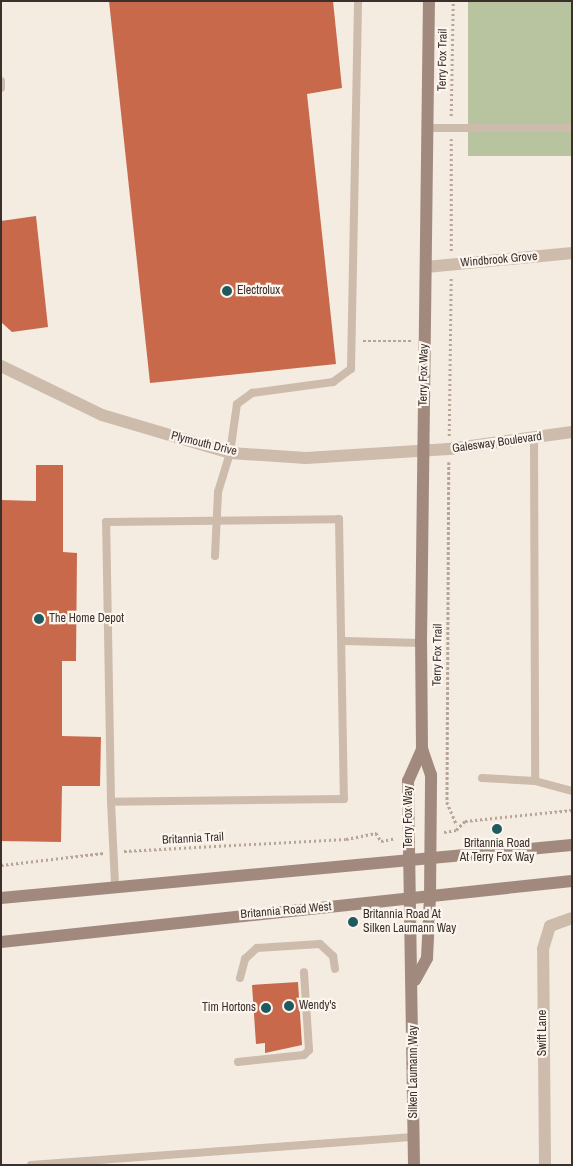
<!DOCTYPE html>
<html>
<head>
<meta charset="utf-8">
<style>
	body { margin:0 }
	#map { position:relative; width:573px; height:1166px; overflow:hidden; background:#f4ebe1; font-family:"Archivo Narrow",sans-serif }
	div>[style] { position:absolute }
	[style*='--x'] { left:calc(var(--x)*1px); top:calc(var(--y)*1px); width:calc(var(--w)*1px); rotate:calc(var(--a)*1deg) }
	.green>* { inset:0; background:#b8c4a0; transform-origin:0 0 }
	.building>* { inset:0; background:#c8694b }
	.path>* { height:2.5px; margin-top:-1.25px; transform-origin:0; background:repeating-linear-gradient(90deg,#b9a596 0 2.5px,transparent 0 5px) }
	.lane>* { height:8px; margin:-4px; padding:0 4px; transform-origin:4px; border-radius:4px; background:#cdbbac }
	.street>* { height:12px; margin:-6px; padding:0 6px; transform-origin:6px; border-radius:6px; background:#cdbbac }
	.secondary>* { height:12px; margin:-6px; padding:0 6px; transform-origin:6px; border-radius:6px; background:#a18a7d }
	.dots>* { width:14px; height:14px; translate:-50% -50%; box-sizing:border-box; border:2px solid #fbf5ee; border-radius:50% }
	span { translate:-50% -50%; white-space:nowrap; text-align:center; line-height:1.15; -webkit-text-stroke:4.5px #fbf5ee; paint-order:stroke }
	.street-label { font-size:12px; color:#3b302b }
	.poi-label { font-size:12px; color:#3b302b }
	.left { translate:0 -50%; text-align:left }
	.right { translate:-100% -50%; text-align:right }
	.frame { position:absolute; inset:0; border:2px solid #3b302b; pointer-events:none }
</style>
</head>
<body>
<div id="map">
	<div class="green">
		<i style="left:468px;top:1px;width:104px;height:155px"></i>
	</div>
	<div class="building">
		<i style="clip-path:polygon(109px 1px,333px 1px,342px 88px,307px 94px,336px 364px,150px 383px)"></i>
		<i style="clip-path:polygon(36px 216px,48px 327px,12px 332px,1px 322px,1px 221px)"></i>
		<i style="clip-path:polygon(36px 465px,63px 465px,63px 552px,77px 553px,76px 661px,62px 661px,62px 736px,101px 737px,100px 786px,62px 786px,61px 842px,1px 841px,1px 500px,36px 501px)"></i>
		<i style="clip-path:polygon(298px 982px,302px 1045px,265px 1053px,265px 1043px,256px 1044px,252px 985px)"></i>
	</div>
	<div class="path">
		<i style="--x:451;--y:116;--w:115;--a:-89"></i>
		<i style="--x:451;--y:251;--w:112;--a:-90"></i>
		<i style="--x:363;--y:341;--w:49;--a:0"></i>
		<i style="--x:449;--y:436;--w:159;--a:-89.3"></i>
		<i style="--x:449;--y:462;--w:340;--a:90.3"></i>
		<i style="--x:447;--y:802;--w:25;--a:67"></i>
		<i style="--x:444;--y:832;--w:12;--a:-9"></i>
		<i style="--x:456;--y:830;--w:13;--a:-45"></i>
		<i style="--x:465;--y:821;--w:108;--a:-5.9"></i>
		<i style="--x:124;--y:851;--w:222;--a:-3.1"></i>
		<i style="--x:346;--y:839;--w:31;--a:-11"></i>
		<i style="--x:376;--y:833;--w:9;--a:58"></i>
		<i style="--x:381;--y:841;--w:15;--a:-11"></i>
		<i style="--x:1;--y:865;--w:104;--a:-6.6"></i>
	</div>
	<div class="lane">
		<i style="--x:1;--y:81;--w:7;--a:90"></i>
		<i style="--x:427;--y:128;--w:145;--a:0"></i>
		<i style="--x:534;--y:437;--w:344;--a:89.8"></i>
		<i style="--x:339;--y:519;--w:280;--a:89"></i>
		<i style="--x:344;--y:799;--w:233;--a:179.3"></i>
		<i style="--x:111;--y:802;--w:280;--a:-91"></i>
		<i style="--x:106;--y:522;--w:233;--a:-0.7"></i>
		<i style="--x:215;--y:556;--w:64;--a:-87.3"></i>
		<i style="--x:218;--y:492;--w:41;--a:-72.9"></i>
		<i style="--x:230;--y:453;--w:49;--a:-81.9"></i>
		<i style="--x:237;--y:404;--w:19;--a:-36"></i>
		<i style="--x:252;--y:393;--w:82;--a:-7.7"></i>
		<i style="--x:333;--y:382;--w:22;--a:-36"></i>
		<i style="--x:351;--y:369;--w:368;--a:-88.9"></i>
		<i style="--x:344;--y:641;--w:77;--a:1.5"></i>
		<i style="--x:482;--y:778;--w:53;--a:3.2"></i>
		<i style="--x:535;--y:781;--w:38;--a:15"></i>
		<i style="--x:111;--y:802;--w:83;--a:87.2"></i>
		<i style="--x:240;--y:978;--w:20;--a:-75"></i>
		<i style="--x:245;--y:959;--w:16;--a:-43"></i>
		<i style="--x:257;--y:948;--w:63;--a:-3.6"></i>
		<i style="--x:320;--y:944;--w:18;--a:43"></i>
		<i style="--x:333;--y:956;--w:13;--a:81"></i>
		<i style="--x:238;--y:1062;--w:66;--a:-6.1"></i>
		<i style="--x:304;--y:1055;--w:7;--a:-45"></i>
		<i style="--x:309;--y:1050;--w:78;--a:-93.7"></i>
		<i style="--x:31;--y:1165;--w:384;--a:-4.2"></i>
	</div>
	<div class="street">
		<i style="--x:426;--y:267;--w:147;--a:-5.5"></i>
		<i style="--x:1;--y:366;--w:112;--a:25.9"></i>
		<i style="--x:102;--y:415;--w:134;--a:16.5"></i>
		<i style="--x:230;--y:453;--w:76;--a:3.8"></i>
		<i style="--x:306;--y:458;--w:143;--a:-3.6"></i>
		<i style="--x:449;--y:449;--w:124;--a:-7.9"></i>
		<i style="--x:545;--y:1165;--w:216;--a:-90.5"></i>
		<i style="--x:543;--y:949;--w:24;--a:-73"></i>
		<i style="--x:550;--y:926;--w:23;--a:-20"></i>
	</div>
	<div class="secondary">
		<i style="--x:1;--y:898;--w:573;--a:-5.3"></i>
		<i style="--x:1;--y:942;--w:574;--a:-6.1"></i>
		<i style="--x:415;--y:980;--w:25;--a:-61"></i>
		<i style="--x:427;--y:958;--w:61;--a:-87.2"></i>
		<i style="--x:430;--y:897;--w:122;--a:-89.5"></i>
		<i style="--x:431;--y:775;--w:28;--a:-109"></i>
		<i style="--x:422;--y:749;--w:106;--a:-90.5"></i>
		<i style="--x:421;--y:643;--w:642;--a:-89.29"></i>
		<i style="--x:414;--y:1165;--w:384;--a:-90.9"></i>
		<i style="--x:408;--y:781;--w:35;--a:-66"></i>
	</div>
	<div class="dots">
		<i style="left:227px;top:291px;background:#1f5a5e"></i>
		<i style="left:39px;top:619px;background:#1f5a5e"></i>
		<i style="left:497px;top:829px;background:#1f5a5e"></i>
		<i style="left:353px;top:922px;background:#1f5a5e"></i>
		<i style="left:289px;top:1006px;background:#1f5a5e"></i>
		<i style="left:266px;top:1008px;background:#1f5a5e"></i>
	</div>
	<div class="street-label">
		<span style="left:443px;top:60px;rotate:-89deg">Terry Fox Trail</span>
		<span style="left:499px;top:260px;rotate:-5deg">Windbrook Grove</span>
		<span style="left:424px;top:375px;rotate:-89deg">Terry Fox Way</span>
		<span style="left:497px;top:443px;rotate:-8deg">Galesway Boulevard</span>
		<span style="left:204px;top:444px;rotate:14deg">Plymouth Drive</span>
		<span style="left:438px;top:655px;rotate:-89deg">Terry Fox Trail</span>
		<span style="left:409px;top:817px;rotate:-90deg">Terry Fox Way</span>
		<span style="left:193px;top:839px;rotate:-3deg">Britannia Trail</span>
		<span style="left:286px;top:911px;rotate:-5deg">Britannia Road West</span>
		<span style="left:543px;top:1033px;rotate:-90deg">Swift Lane</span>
		<span style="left:414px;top:1072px;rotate:-90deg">Silken Laumann Way</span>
	</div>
	<div class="poi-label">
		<span class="left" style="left:237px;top:291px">Electrolux</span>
		<span class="left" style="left:49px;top:619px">The Home Depot</span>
		<span style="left:497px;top:851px">Britannia Road<br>At Terry Fox Way</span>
		<span class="left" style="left:363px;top:922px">Britannia Road At<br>Silken Laumann Way</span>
		<span class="left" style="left:299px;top:1006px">Wendy's</span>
		<span class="right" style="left:256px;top:1008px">Tim Hortons</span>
	</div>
	<div class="frame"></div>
</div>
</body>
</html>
